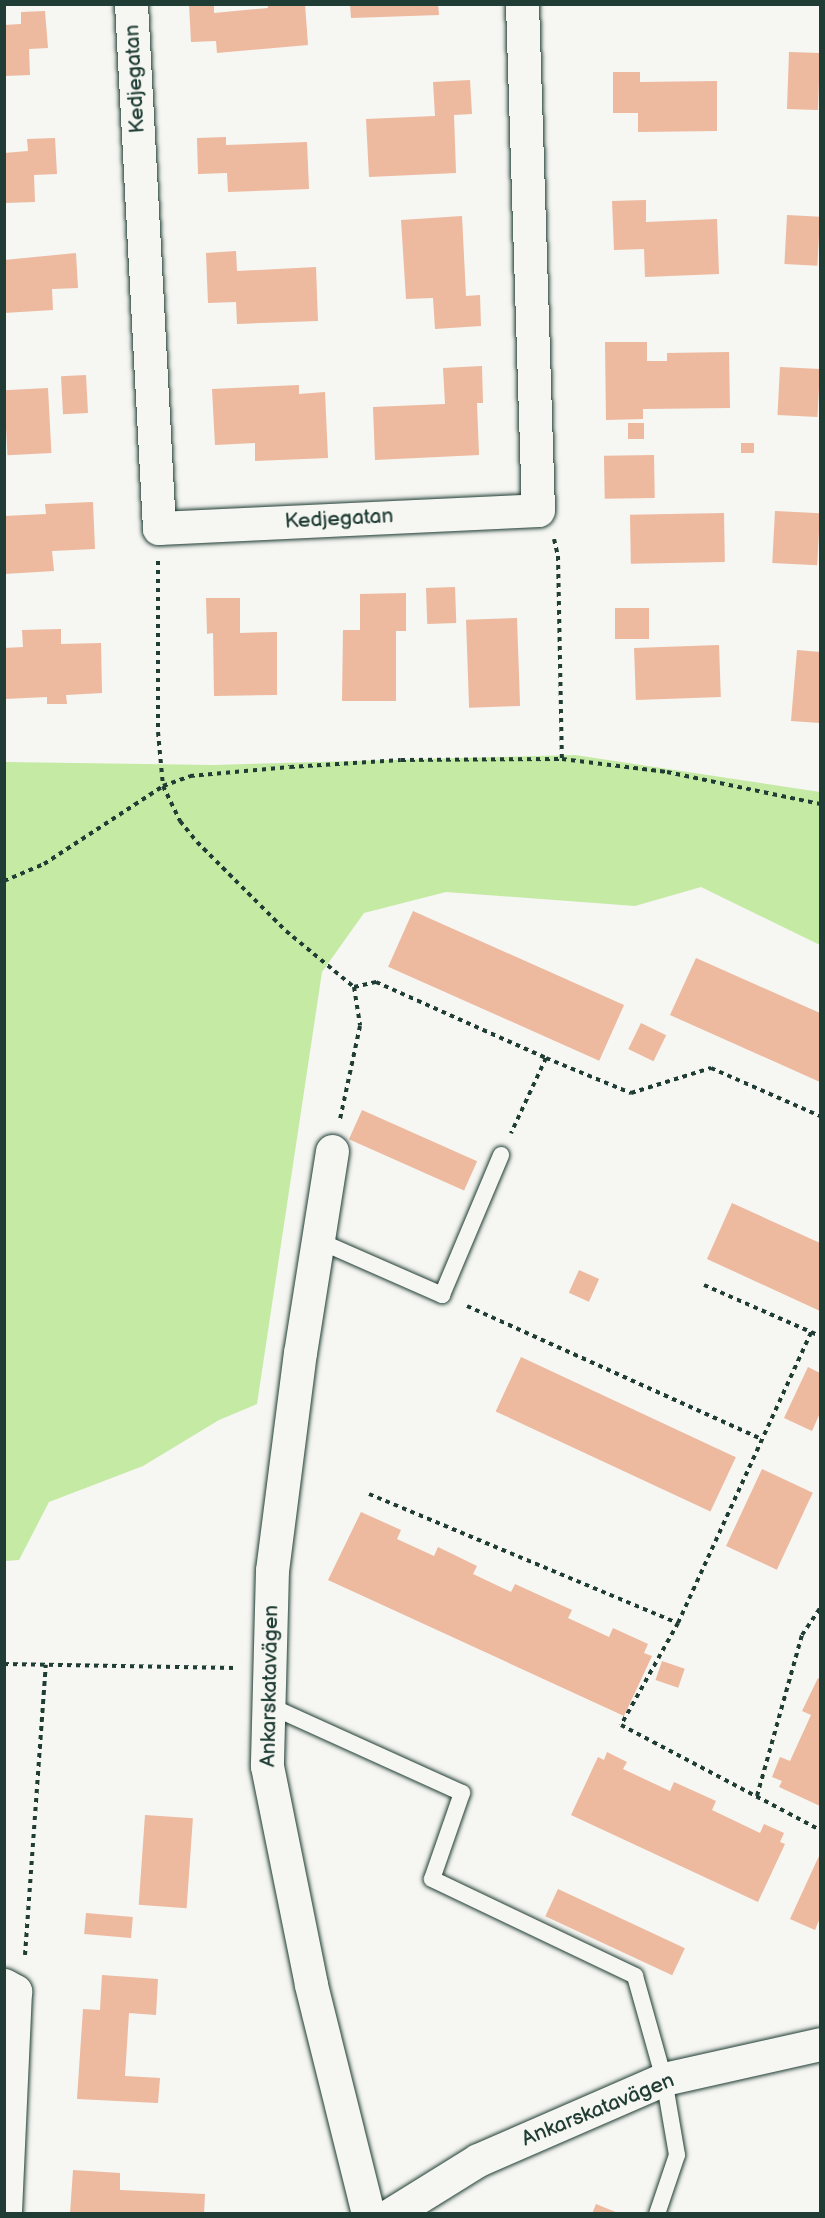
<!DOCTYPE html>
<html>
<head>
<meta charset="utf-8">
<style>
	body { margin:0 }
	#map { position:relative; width:825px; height:2218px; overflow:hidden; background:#f6f6f2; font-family:"Balsamiq Sans",sans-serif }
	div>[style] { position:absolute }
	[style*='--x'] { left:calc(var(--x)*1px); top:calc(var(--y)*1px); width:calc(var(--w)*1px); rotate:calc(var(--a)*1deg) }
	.green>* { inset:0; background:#c5eaa4 }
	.building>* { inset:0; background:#edb99f; transform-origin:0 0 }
	.path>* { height:4px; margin-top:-2px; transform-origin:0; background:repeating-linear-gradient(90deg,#1f3d34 0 4.5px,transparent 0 9px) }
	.roads { filter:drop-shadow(0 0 2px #1f3d34) drop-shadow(0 0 2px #1f3d34) }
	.lane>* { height:16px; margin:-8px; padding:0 8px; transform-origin:8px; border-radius:8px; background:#f6f6f2 }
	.street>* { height:33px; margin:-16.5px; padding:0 16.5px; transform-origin:16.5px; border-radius:16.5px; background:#f6f6f2 }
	span { translate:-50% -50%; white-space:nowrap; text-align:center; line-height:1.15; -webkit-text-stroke:4.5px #f6f6f2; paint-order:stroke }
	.street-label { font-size:21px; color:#1f3d34 }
	.frame { position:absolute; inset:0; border:6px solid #1f3d34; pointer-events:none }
</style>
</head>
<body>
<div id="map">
	<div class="green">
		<i style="clip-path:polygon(575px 755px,820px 792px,820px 945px,701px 887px,635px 906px,446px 892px,364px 913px,322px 972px,257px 1404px,219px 1420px,143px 1466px,49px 1502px,19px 1560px,5px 1561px,5px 762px,213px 765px)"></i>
	</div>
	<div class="building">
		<i style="clip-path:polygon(189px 4px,214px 4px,214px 13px,268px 8px,267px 4px,305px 4px,308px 45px,217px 53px,216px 41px,191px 42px)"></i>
		<i style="clip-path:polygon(350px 4px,438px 4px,439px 15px,351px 18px)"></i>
		<i style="clip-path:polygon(45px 11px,48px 48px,29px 49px,30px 75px,4px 76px,4px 25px,21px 24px,21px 12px)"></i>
		<i style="left:789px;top:52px;width:31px;height:57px;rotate:2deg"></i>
		<i style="clip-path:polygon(613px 72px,640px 72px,640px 82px,717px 81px,717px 131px,638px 132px,638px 113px,613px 113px)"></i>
		<i style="clip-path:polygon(470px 80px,472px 114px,454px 115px,456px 173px,369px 177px,366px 119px,435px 116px,433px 82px)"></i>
		<i style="clip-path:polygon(226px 137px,226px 145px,307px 142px,309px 189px,228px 192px,227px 173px,198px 174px,197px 138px)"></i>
		<i style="clip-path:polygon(55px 138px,57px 174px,34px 175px,35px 202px,4px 203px,4px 153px,28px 151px,27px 139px)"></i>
		<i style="clip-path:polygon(646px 200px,646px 222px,717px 219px,719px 274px,645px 277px,644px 249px,614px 250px,612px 201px)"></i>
		<i style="left:787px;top:215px;width:33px;height:49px;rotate:3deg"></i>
		<i style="clip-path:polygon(462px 216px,466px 296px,480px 295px,481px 326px,435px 329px,433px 298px,406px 299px,401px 220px)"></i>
		<i style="clip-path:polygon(236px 251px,237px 271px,316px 267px,318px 321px,237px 324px,236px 302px,208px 303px,206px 253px)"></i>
		<i style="clip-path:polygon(76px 253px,78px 288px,52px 289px,53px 310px,4px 313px,4px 260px)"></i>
		<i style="clip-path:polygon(605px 342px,647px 342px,647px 361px,667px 361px,667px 353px,729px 352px,730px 408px,643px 409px,643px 419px,606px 420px)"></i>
		<i style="clip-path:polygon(482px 366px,483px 403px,477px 403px,479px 455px,375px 460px,373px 407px,445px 404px,443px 368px)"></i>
		<i style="left:780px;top:367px;width:40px;height:48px;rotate:3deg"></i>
		<i style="left:86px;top:375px;width:38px;height:25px;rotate:87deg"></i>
		<i style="clip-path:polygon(299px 385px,299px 394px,325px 392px,328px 458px,255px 461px,255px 443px,215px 445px,212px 389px)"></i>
		<i style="left:48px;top:388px;width:65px;height:44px;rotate:87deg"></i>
		<i style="left:628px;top:423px;width:16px;height:16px"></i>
		<i style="left:741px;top:443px;width:13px;height:10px"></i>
		<i style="left:654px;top:455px;width:43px;height:50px;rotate:89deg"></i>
		<i style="clip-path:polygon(93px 502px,95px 549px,52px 551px,54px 571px,4px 574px,4px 516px,46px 514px,45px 504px)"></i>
		<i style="left:775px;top:511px;width:45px;height:52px;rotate:3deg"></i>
		<i style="left:724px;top:513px;width:49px;height:94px;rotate:89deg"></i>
		<i style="left:455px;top:587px;width:36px;height:29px;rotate:88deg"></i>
		<i style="clip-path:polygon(406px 593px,406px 631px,396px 631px,396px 701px,342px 701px,343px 630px,360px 630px,360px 594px)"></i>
		<i style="clip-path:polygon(206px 598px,240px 598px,240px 633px,277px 632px,277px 695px,214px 696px,213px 633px,207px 634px)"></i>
		<i style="left:615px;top:608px;width:34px;height:31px"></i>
		<i style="left:517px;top:618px;width:88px;height:51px;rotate:88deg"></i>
		<i style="clip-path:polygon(61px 629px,61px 644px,101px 643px,102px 693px,66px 695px,67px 704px,47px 704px,47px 697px,4px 699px,4px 648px,23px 647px,22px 630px)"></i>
		<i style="left:719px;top:645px;width:52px;height:85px;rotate:88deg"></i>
		<i style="clip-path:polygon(797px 650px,820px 652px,820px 723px,791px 721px)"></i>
		<i style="left:413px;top:911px;width:231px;height:61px;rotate:24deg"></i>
		<i style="clip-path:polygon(696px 958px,820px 1013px,820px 1082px,670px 1015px)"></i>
		<i style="left:641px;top:1023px;width:28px;height:29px;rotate:26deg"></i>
		<i style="left:362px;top:1110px;width:126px;height:32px;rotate:24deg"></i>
		<i style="clip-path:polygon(732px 1203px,820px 1243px,820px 1311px,707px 1259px)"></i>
		<i style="left:579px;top:1270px;width:22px;height:25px;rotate:24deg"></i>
		<i style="left:521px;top:1357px;width:237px;height:60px;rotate:25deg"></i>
		<i style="clip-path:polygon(808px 1367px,820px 1373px,820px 1413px,812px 1431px,784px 1418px)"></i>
		<i style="left:762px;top:1469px;width:56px;height:85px;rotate:25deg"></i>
		<i style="clip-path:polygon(361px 1512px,401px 1530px,397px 1539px,434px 1556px,438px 1547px,477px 1566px,473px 1574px,511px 1592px,515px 1584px,572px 1610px,568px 1618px,609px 1637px,613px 1628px,648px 1644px,644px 1653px,652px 1656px,624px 1716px,328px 1580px)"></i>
		<i style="left:662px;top:1661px;width:24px;height:20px;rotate:19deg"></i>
		<i style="clip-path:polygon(818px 1678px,820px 1679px,820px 1806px,779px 1787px,782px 1781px,772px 1777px,780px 1757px,790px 1761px,811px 1715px,802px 1711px)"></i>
		<i style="clip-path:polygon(607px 1752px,627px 1762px,623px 1769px,670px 1791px,674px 1782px,716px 1801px,712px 1810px,760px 1833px,764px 1824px,784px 1833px,780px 1842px,785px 1844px,758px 1902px,571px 1815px,598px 1757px,604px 1760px)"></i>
		<i style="left:145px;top:1815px;width:48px;height:90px;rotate:4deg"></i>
		<i style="clip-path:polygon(819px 1856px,820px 1918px,815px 1930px,790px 1919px)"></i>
		<i style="left:558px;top:1889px;width:140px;height:30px;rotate:25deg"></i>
		<i style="left:86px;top:1913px;width:47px;height:21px;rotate:5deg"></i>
		<i style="clip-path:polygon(102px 1975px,158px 1979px,156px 2015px,129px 2013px,125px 2076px,160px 2078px,158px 2103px,77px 2099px,83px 2009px,100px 2010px)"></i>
		<i style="clip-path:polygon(73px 2170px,120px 2173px,120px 2190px,205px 2194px,204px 2214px,70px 2214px)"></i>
		<i style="clip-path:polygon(596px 2204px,618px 2213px,618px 2214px,592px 2214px)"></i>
	</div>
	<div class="path">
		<i style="--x:554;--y:539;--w:17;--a:77"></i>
		<i style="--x:558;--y:556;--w:203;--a:88.9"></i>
		<i style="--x:158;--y:561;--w:171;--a:90"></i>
		<i style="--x:158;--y:732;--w:54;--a:84.7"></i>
		<i style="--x:163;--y:786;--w:39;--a:64"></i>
		<i style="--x:180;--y:821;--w:27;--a:51"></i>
		<i style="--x:197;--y:842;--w:126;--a:45"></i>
		<i style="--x:286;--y:931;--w:88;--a:39.5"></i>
		<i style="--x:354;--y:987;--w:39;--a:81"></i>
		<i style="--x:360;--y:1026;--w:95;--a:102.1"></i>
		<i style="--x:4;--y:881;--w:43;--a:-23"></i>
		<i style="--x:44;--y:864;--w:142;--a:-33.2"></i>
		<i style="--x:163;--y:786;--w:29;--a:-20"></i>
		<i style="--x:190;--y:776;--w:100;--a:-5.1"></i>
		<i style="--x:290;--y:767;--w:111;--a:-3.6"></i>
		<i style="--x:401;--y:760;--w:161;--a:-0.4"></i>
		<i style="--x:562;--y:759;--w:106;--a:7.1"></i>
		<i style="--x:667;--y:772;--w:156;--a:11.8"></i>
		<i style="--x:354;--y:987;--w:23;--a:-13"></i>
		<i style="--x:376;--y:982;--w:186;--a:24.1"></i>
		<i style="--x:546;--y:1058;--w:83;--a:115"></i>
		<i style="--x:546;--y:1058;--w:92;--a:22.4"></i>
		<i style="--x:631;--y:1093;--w:84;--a:-17.4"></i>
		<i style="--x:711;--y:1068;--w:119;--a:23.8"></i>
		<i style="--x:704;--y:1285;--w:127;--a:23.7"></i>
		<i style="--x:467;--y:1306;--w:324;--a:24.3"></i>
		<i style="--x:369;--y:1494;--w:335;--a:22.7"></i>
		<i style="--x:678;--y:1623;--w:117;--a:119.2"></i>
		<i style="--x:621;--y:1725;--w:225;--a:27.8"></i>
		<i style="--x:678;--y:1623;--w:320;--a:-65.4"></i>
		<i style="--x:4;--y:1664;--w:231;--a:1"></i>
		<i style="--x:757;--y:1796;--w:167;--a:-74.4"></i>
		<i style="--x:802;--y:1635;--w:32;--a:-56"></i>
		<i style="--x:25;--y:1955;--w:291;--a:-85.9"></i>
	</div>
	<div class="roads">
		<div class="lane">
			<i style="--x:317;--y:1240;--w:137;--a:23.7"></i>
			<i style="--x:442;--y:1295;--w:152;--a:-67.1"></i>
			<i style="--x:268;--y:1705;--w:213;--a:24.4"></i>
			<i style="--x:462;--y:1793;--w:91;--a:109.2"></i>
			<i style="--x:432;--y:1879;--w:225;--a:25.5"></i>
			<i style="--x:635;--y:1976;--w:107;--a:74.3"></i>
			<i style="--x:664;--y:2079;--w:77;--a:80.3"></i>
			<i style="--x:677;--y:2155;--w:62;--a:108.7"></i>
		</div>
		<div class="street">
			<i style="--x:131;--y:4;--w:525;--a:86.94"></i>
			<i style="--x:159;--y:528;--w:379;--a:-2.7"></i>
			<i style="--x:538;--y:510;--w:506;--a:-91.81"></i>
			<i style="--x:332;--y:1151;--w:204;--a:99"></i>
			<i style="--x:300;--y:1352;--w:220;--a:97.3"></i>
			<i style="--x:272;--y:1570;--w:196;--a:91.5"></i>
			<i style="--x:267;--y:1766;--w:223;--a:78.6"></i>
			<i style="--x:311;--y:1985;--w:236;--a:76"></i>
			<i style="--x:4;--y:1985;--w:13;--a:29"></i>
			<i style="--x:15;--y:1991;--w:223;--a:92.6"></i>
			<i style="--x:391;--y:2214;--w:102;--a:-31.8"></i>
			<i style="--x:478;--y:2160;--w:203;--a:-23.5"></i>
			<i style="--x:664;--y:2079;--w:160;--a:-12.6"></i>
		</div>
	</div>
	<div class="street-label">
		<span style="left:135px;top:79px;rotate:-93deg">Kedjegatan</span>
		<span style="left:339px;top:519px;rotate:-3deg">Kedjegatan</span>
		<span style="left:270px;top:1686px;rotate:-89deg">Ankarskatavägen</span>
		<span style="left:598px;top:2110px;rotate:-22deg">Ankarskatavägen</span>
	</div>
	<div class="frame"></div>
</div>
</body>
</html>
